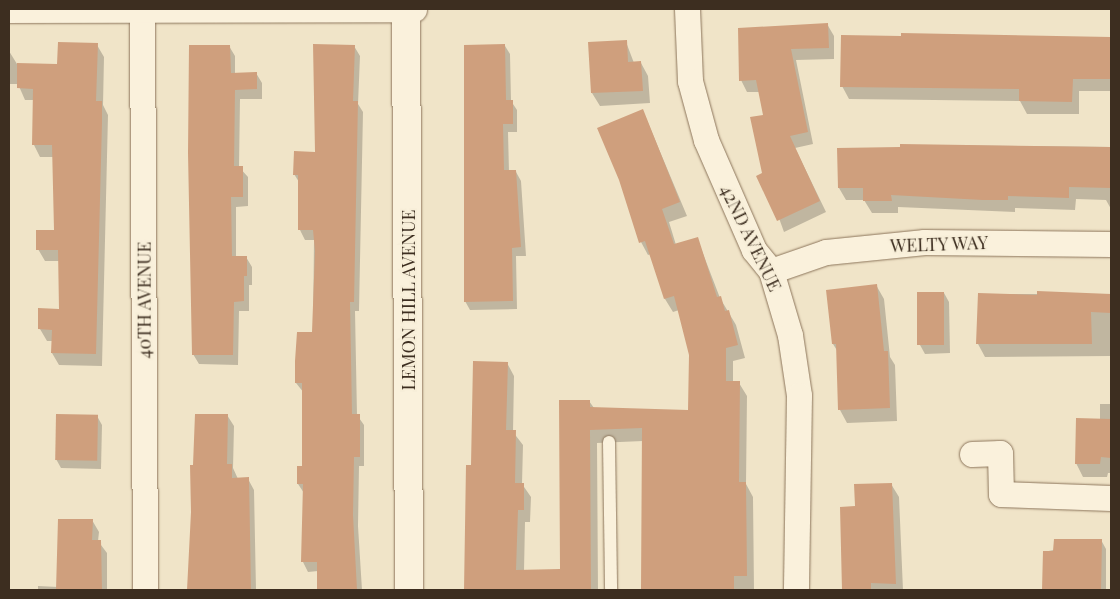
<!DOCTYPE html>
<html>
<head>
<meta charset="utf-8">
<style>
	body { margin:0 }
	#map { position:relative; width:1120px; height:599px; overflow:hidden; background:#f0e4c8; font-family:"Playfair Display",serif }
	div>[style] { position:absolute }
	[style*='--x'] { left:calc(var(--x)*1px); top:calc(var(--y)*1px); width:calc(var(--w)*1px); rotate:calc(var(--a)*1deg) }
	.shadow>* { inset:0; background:#0003 }
	.building>* { inset:0; background:#cf9f7d; transform-origin:0 0 }
	.roads { filter:drop-shadow(0 0 1px #8d765c) drop-shadow(0 0 1px #8d765c) }
	.service>* { height:12px; margin:-6px; padding:0 6px; transform-origin:6px; border-radius:6px; background:#faf1dc }
	.minor>* { height:25px; margin:-12.5px; padding:0 12.5px; transform-origin:12.5px; border-radius:12.5px; background:#faf1dc }
	.tertiary>* { height:28px; margin:-14px; padding:0 14px; transform-origin:14px; border-radius:14px; background:#faf1dc }
	span { translate:-50% -50%; white-space:nowrap; text-align:center; line-height:1.15; -webkit-text-stroke:4px #f7eed8; paint-order:stroke }
	.street-label { font-size:18px; color:#3d2e20 }
	.frame { position:absolute; inset:0; border:10px solid #3d2e20; pointer-events:none }
</style>
</head>
<body>
<div id="map">
	<div class="shadow">
		<i style="clip-path:polygon(827px 24px,834px 36px,834px 59px,796px 60px,813px 144px,795px 148px,826px 212px,784px 232px,763px 174px,765px 116px,760px 92px,747px 92px,741px 80px)"></i>
		<i style="clip-path:polygon(902px 35px,1111px 39px,1111px 91px,1079px 91px,1079px 114px,1027px 114px,1020px 101px,849px 99px,842px 86px)"></i>
		<i style="clip-path:polygon(626px 42px,634px 63px,641px 63px,648px 76px,650px 103px,600px 106px,592px 93px)"></i>
		<i style="clip-path:polygon(97px 45px,104px 57px,103px 105px,108px 115px,102px 366px,59px 365px,52px 353px,53px 341px,47px 341px,40px 329px,60px 310px,59px 261px,45px 261px,38px 249px,56px 231px,54px 157px,40px 157px,34px 145px,34px 100px,25px 100px,18px 84px,9px 84px,9px 51px,17px 64px,59px 65px)"></i>
		<i style="clip-path:polygon(229px 46px,235px 56px,235px 74px,256px 73px,262px 83px,262px 99px,240px 99px,239px 167px,248px 177px,248px 206px,236px 207px,236px 257px,246px 257px,252px 267px,252px 285px,249px 285px,249px 311px,239px 311px,238px 365px,199px 364px,193px 354px)"></i>
		<i style="clip-path:polygon(354px 46px,360px 56px,358px 104px,363px 112px,359px 311px,355px 311px,357px 415px,364px 425px,364px 466px,359px 466px,358px 526px,362px 590px,318px 590px,318px 571px,308px 572px,303px 562px,304px 493px,298px 484px,304px 467px,304px 393px,296px 383px,313px 333px,314px 240px,305px 240px,300px 230px,299px 182px,294px 174px,316px 153px)"></i>
		<i style="clip-path:polygon(505px 46px,510px 54px,511px 101px,517px 110px,517px 132px,508px 132px,509px 172px,516px 172px,521px 181px,526px 256px,516px 256px,517px 309px,470px 310px,465px 301px)"></i>
		<i style="clip-path:polygon(643px 111px,687px 216px,669px 222px,676px 245px,697px 238px,720px 298px,736px 325px,745px 358px,733px 361px,733px 383px,739px 383px,747px 396px,746px 484px,753px 497px,754px 590px,642px 590px,643px 441px,597px 443px,598px 590px,466px 590px,466px 508px,473px 466px,507px 363px,514px 376px,513px 432px,523px 445px,522px 484px,531px 497px,530px 522px,525px 522px,524px 571px,561px 570px,589px 401px,594px 408px,689px 412px,690px 355px,679px 310px,673px 312px,665px 299px,651px 254px,648px 255px,641px 242px)"></i>
		<i style="clip-path:polygon(901px 145px,1111px 147px,1111px 209px,1106px 200px,1076px 199px,1075px 210px,1015px 208px,1015px 212px,898px 207px,898px 213px,872px 213px,864px 200px,846px 200px,839px 188px,901px 148px)"></i>
		<i style="clip-path:polygon(876px 285px,884px 299px,890px 357px,895px 365px,897px 421px,847px 423px,840px 410px,838px 352px,833px 344px,827px 291px)"></i>
		<i style="clip-path:polygon(944px 293px,949px 302px,950px 353px,925px 354px,920px 345px)"></i>
		<i style="clip-path:polygon(979px 294px,1111px 294px,1111px 356px,985px 357px,978px 344px)"></i>
		<i style="clip-path:polygon(1100px 404px,1111px 404px,1111px 473px,1108px 473px,1107px 477px,1083px 477px,1076px 463px,1100px 420px)"></i>
		<i style="clip-path:polygon(227px 415px,234px 426px,233px 468px,238px 479px,248px 479px,254px 490px,256px 590px,189px 590px,195px 466px)"></i>
		<i style="clip-path:polygon(97px 416px,102px 425px,101px 469px,61px 468px,56px 459px)"></i>
		<i style="clip-path:polygon(891px 484px,899px 497px,903px 590px,843px 590px,842px 508px,856px 508px)"></i>
		<i style="clip-path:polygon(92px 520px,99px 532px,98px 541px,107px 553px,107px 590px,38px 590px,38px 586px,58px 587px)"></i>
		<i style="clip-path:polygon(1101px 540px,1106px 549px,1106px 590px,1043px 590px,1044px 552px)"></i>
	</div>
	<div class="building">
		<i style="clip-path:polygon(828px 23px,829px 48px,791px 49px,808px 132px,790px 136px,820px 201px,777px 221px,756px 176px,762px 173px,750px 117px,763px 115px,756px 80px,739px 81px,738px 28px)"></i>
		<i style="clip-path:polygon(901px 33px,1111px 37px,1111px 79px,1073px 79px,1072px 102px,1019px 101px,1019px 89px,840px 87px,841px 35px,901px 36px)"></i>
		<i style="clip-path:polygon(627px 40px,628px 62px,641px 61px,643px 91px,591px 93px,588px 42px)"></i>
		<i style="clip-path:polygon(58px 42px,98px 43px,96px 101px,102px 101px,102px 122px,96px 354px,51px 353px,52px 330px,38px 329px,38px 308px,59px 309px,58px 250px,36px 250px,36px 230px,54px 230px,52px 145px,32px 145px,33px 89px,17px 88px,17px 63px,57px 64px)"></i>
		<i style="clip-path:polygon(313px 44px,355px 45px,353px 101px,358px 101px,354px 302px,350px 302px,352px 414px,360px 414px,360px 457px,354px 457px,353px 515px,357px 590px,317px 590px,317px 562px,301px 562px,303px 484px,297px 484px,297px 466px,302px 466px,302px 383px,295px 383px,295px 361px,297px 332px,312px 332px,315px 251px,313px 230px,298px 230px,298px 175px,293px 175px,294px 151px,315px 152px)"></i>
		<i style="clip-path:polygon(505px 44px,506px 100px,513px 100px,513px 124px,503px 124px,504px 170px,516px 170px,521px 247px,512px 248px,513px 301px,464px 302px,464px 45px)"></i>
		<i style="clip-path:polygon(189px 45px,230px 45px,231px 73px,257px 72px,257px 89px,235px 90px,234px 166px,243px 166px,243px 197px,231px 197px,232px 256px,247px 256px,247px 276px,244px 276px,244px 301px,234px 302px,233px 355px,192px 355px,188px 153px)"></i>
		<i style="clip-path:polygon(643px 109px,680px 202px,662px 209px,674px 244px,698px 237px,717px 297px,721px 296px,725px 311px,729px 310px,738px 345px,726px 348px,726px 381px,740px 381px,739px 482px,746px 482px,747px 576px,734px 576px,734px 590px,641px 590px,642px 428px,590px 430px,591px 590px,464px 590px,466px 465px,471px 465px,473px 361px,508px 362px,506px 430px,516px 430px,515px 483px,524px 483px,524px 510px,518px 510px,516px 570px,560px 569px,559px 400px,590px 400px,590px 407px,688px 410px,689px 355px,674px 296px,664px 299px,645px 241px,639px 243px,619px 180px,597px 128px)"></i>
		<i style="clip-path:polygon(900px 144px,1111px 147px,1111px 188px,1069px 187px,1069px 198px,1008px 196px,1008px 200px,983px 200px,891px 195px,892px 201px,863px 201px,863px 188px,838px 188px,837px 148px,900px 147px)"></i>
		<i style="clip-path:polygon(877px 284px,884px 351px,888px 351px,890px 408px,838px 410px,836px 344px,832px 344px,826px 290px)"></i>
		<i style="clip-path:polygon(1037px 291px,1111px 294px,1111px 313px,1091px 312px,1092px 344px,976px 344px,978px 293px,1037px 295px)"></i>
		<i style="left:917px;top:292px;width:27px;height:53px"></i>
		<i style="left:56px;top:414px;width:42px;height:46px;rotate:1deg"></i>
		<i style="clip-path:polygon(195px 414px,228px 414px,227px 464px,232px 464px,232px 478px,249px 477px,251px 590px,187px 590px,191px 512px,190px 465px,193px 465px)"></i>
		<i style="clip-path:polygon(1076px 418px,1111px 419px,1111px 458px,1101px 457px,1100px 464px,1075px 464px)"></i>
		<i style="clip-path:polygon(892px 483px,896px 584px,871px 583px,871px 590px,842px 590px,840px 507px,855px 506px,854px 484px)"></i>
		<i style="clip-path:polygon(58px 519px,93px 519px,92px 540px,101px 540px,102px 590px,56px 590px)"></i>
		<i style="clip-path:polygon(1054px 539px,1102px 539px,1101px 590px,1042px 590px,1043px 551px,1053px 551px)"></i>
	</div>
	<div class="roads">
		<div class="service">
			<i style="--x:609;--y:442;--w:148;--a:89.2"></i>
		</div>
		<div class="minor">
			<i style="--x:142;--y:9;--w:581;--a:89.7"></i>
			<i style="--x:687;--y:9;--w:72;--a:87.6"></i>
			<i style="--x:690;--y:81;--w:61;--a:74.8"></i>
			<i style="--x:706;--y:140;--w:120;--a:66.4"></i>
			<i style="--x:754;--y:250;--w:27;--a:51"></i>
			<i style="--x:771;--y:271;--w:67;--a:73.5"></i>
			<i style="--x:790;--y:335;--w:61;--a:81.5"></i>
			<i style="--x:799;--y:395;--w:195;--a:90.9"></i>
			<i style="--x:9;--y:10;--w:405;--a:-0.1"></i>
			<i style="--x:771;--y:271;--w:58;--a:-19.1"></i>
			<i style="--x:826;--y:252;--w:99;--a:-5.8"></i>
			<i style="--x:924;--y:242;--w:187;--a:0.6"></i>
			<i style="--x:972;--y:454;--w:28;--a:-2"></i>
			<i style="--x:1000;--y:453;--w:41;--a:88.6"></i>
			<i style="--x:1001;--y:494;--w:110;--a:2.1"></i>
		</div>
		<div class="tertiary">
			<i style="--x:406;--y:9;--w:581;--a:89.7"></i>
		</div>
	</div>
	<div class="street-label">
		<span style="left:751px;top:238px;rotate:64deg">42ND AVENUE</span>
		<span style="left:939px;top:244px;rotate:-2deg">WELTY WAY</span>
		<span style="left:144px;top:300px;rotate:-90deg">40TH AVENUE</span>
		<span style="left:408px;top:300px;rotate:-90deg">LEMON HILL AVENUE</span>
	</div>
	<div class="frame"></div>
</div>
</body>
</html>
